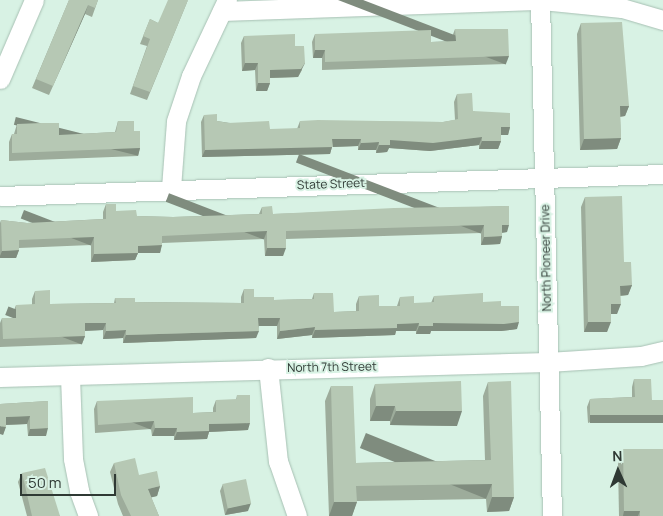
<!DOCTYPE html>
<html>
<head>
<meta charset="utf-8">
<style>
	body { margin:0 }
	#map { position:relative; width:663px; height:516px; overflow:hidden; background:#d8f2e4; font-family:Manrope,sans-serif }
	div>[style] { position:absolute }
	[style*='--x'] { left:calc(var(--x)*1px); top:calc(var(--y)*1px); width:calc(var(--w)*1px); rotate:calc(var(--a)*1deg) }
	.roads { filter:drop-shadow(0 0 1px #a7c0b3) drop-shadow(0 0 1px #a7c0b3) }
	.minor>* { height:19px; margin:-9.5px; padding:0 9.5px; transform-origin:9.5px; border-radius:9.5px; background:#fff }
	.wall>* { inset:0; background:#9dac9b }
	.shaded-wall>* { inset:0; background:#7f8c7e; transform-origin:0 0 }
	.building>* { inset:0; background:#b6c8b4; transform-origin:0 0 }
	span { translate:-50% -50%; white-space:nowrap; text-align:center; line-height:1.15; -webkit-text-stroke:4px #d8f2e4; paint-order:stroke }
	.street-label { font-size:12px; color:#2f3934 }
	.north { position:absolute; left:593px; top:446px; width:50px; height:50px; -webkit-text-stroke:4px #d8f2e4; paint-order:stroke; rotate:358deg; font-size:14px; font-weight:700; line-height:20px; text-align:center; color:#2f3934 }
	.north::after { content:''; display:block; margin:auto; width:18px; height:22px; background:#2f3934; clip-path:polygon(50% 0,100% 100%,50% 72%,0 100%) }
	.scale { position:absolute; left:20px; top:474px; width:96px; height:22px; box-sizing:border-box; border:2px solid #2f3934; border-top:0; padding-left:6px; font-size:15px; line-height:18px; white-space:nowrap; color:#2f3934; -webkit-text-stroke:4px #d8f2e4; paint-order:stroke }
</style>
</head>
<body>
<div id="map">
	<div class="roads">
		<div class="minor">
			<i style="--x:540;--y:0;--w:516;--a:88.67"></i>
			<i style="--x:542;--y:0;--w:80;--a:5.7"></i>
			<i style="--x:622;--y:8;--w:43;--a:16.3"></i>
			<i style="--x:222;--y:11;--w:314;--a:-2"></i>
			<i style="--x:0;--y:79;--w:86;--a:-66.7"></i>
			<i style="--x:171;--y:188;--w:67;--a:-85.7"></i>
			<i style="--x:176;--y:121;--w:47;--a:-71.6"></i>
			<i style="--x:191;--y:76;--w:84;--a:-64.7"></i>
			<i style="--x:0;--y:196;--w:663;--a:-1.9"></i>
			<i style="--x:268;--y:368;--w:94;--a:83.9"></i>
			<i style="--x:278;--y:461;--w:58;--a:70.9"></i>
			<i style="--x:70;--y:376;--w:83;--a:87.9"></i>
			<i style="--x:73;--y:459;--w:33;--a:79"></i>
			<i style="--x:79;--y:491;--w:27;--a:70"></i>
			<i style="--x:0;--y:377;--w:548;--a:-1.57"></i>
			<i style="--x:548;--y:362;--w:93;--a:-3.7"></i>
			<i style="--x:641;--y:356;--w:23;--a:-13"></i>
		</div>
	</div>
	<div class="wall">
		<i style="clip-path:polygon(69px 0,98px 0,92px 17px,85px 14px,49px 95px,32px 88px)"></i>
		<i style="clip-path:polygon(188px 0,147px 100px,130px 94px,147px 46px,140px 44px,150px 19px,158px 23px)"></i>
		<i style="clip-path:polygon(581px 23px,629px 106px,625px 116px,620px 117px,621px 138px,617px 149px,580px 150px,577px 34px)"></i>
		<i style="clip-path:polygon(455px 29px,506px 64px,322px 70px,322px 58px,313px 58px,312px 42px,315px 34px,431px 42px,453px 41px,452px 37px)"></i>
		<i style="clip-path:polygon(244px 36px,295px 46px,302px 70px,298px 77px,270px 78px,270px 83px,267px 91px,256px 91px,255px 70px,242px 71px,241px 43px)"></i>
		<i style="clip-path:polygon(457px 94px,473px 111px,510px 127px,508px 135px,501px 135px,501px 141px,498px 149px,479px 149px,479px 145px,430px 151px,389px 148px,387px 152px,376px 153px,376px 150px,358px 150px,358px 146px,332px 147px,330px 154px,202px 157px,201px 122px,204px 115px,217px 121px,270px 129px,297px 129px,300px 121px,443px 122px,455px 120px,454px 102px)"></i>
		<i style="clip-path:polygon(118px 121px,134px 131px,140px 148px,138px 156px,9px 161px,9px 142px,12px 134px,14px 134px,17px 124px,59px 135px,115px 132px)"></i>
		<i style="clip-path:polygon(585px 197px,624px 262px,632px 285px,628px 295px,620px 296px,617px 314px,611px 314px,607px 332px,584px 332px,581px 207px)"></i>
		<i style="clip-path:polygon(106px 204px,116px 211px,137px 216px,173px 217px,259px 214px,262px 207px,273px 214px,509px 206px,507px 232px,502px 233px,502px 236px,500px 244px,481px 245px,481px 233px,286px 239px,283px 256px,265px 256px,264px 239px,162px 243px,160px 253px,138px 253px,135px 260px,91px 262px,91px 245px,19px 248px,19px 250px,16px 258px,0 258px,0 223px,1px 220px,27px 223px,103px 219px,103px 212px)"></i>
		<i style="clip-path:polygon(244px 289px,254px 297px,274px 300px,312px 299px,314px 293px,334px 312px,356px 311px,356px 304px,359px 296px,379px 306px,397px 306px,400px 297px,414px 303px,431px 303px,434px 296px,483px 302px,501px 306px,517px 329px,501px 331px,431px 331px,430px 334px,416px 334px,416px 331px,396px 331px,395px 335px,312px 338px,312px 335px,277px 339px,277px 326px,259px 326px,256px 338px,123px 343px,123px 338px,103px 339px,103px 330px,85px 331px,85px 336px,82px 344px,0 347px,0 323px,2px 318px,13px 318px,13px 313px,16px 305px,32px 305px,32px 299px,35px 291px,50px 304px,114px 303px,115px 298px,135px 302px,241px 303px,241px 297px)"></i>
		<i style="clip-path:polygon(634px 379px,652px 400px,588px 423px,587px 407px,590px 399px,632px 397px,632px 387px)"></i>
		<i style="clip-path:polygon(488px 382px,514px 497px,509px 511px,487px 512px,486px 499px,357px 501px,352px 516px,329px 516px,325px 401px,331px 386px,356px 463px,485px 460px,483px 396px)"></i>
		<i style="clip-path:polygon(375px 384px,457px 426px,390px 425px,390px 421px,370px 421px,370px 399px)"></i>
		<i style="clip-path:polygon(237px 395px,248px 430px,209px 432px,207px 439px,174px 440px,174px 436px,152px 436px,151px 429px,95px 433px,94px 409px,97px 401px,193px 413px,213px 412px,213px 408px,216px 400px,236px 400px)"></i>
		<i style="clip-path:polygon(48px 401px,46px 436px,28px 436px,27px 424px,6px 425px,3px 435px,0 404px)"></i>
		<i style="clip-path:polygon(623px 449px,663px 516px,619px 516px,618px 464px)"></i>
		<i style="clip-path:polygon(114px 463px,160px 486px,157px 496px,151px 497px,159px 516px,123px 516px,118px 504px,110px 472px)"></i>
		<i style="clip-path:polygon(22px 473px,60px 516px,27px 516px,18px 482px)"></i>
		<i style="clip-path:polygon(223px 484px,248px 511px,225px 515px,220px 491px)"></i>
	</div>
	<div class="shaded-wall">
		<i style="clip-path:polygon(88px 5px,85px 14px,49px 95px,53px 86px)"></i>
		<i style="clip-path:polygon(315px 50px,325px 50px,322px 58px,313px 58px)"></i>
		<i style="left:509px;top:56px;width:9px;height:184px;rotate:111deg"></i>
		<i style="clip-path:polygon(245px 63px,258px 63px,255px 70px,242px 71px)"></i>
		<i style="clip-path:polygon(305px 63px,298px 77px,267px 78px,270px 70px)"></i>
		<i style="clip-path:polygon(258px 83px,270px 83px,267px 91px,256px 91px)"></i>
		<i style="clip-path:polygon(620px 106px,629px 106px,625px 116px,616px 117px)"></i>
		<i style="clip-path:polygon(501px 127px,510px 127px,508px 135px,498px 135px)"></i>
		<i style="clip-path:polygon(482px 137px,479px 145px,430px 151px,389px 148px,387px 152px,376px 153px,379px 145px,390px 140px)"></i>
		<i style="clip-path:polygon(621px 138px,617px 149px,580px 150px,584px 139px)"></i>
		<i style="clip-path:polygon(332px 139px,361px 139px,358px 146px,332px 147px,330px 154px,202px 157px,205px 150px)"></i>
		<i style="clip-path:polygon(482px 141px,501px 141px,498px 149px,479px 149px)"></i>
		<i style="clip-path:polygon(379px 142px,376px 150px,358px 150px,361px 143px)"></i>
		<i style="left:140px;top:148px;width:8px;height:128px;rotate:104deg"></i>
		<i style="left:484px;top:225px;width:9px;height:198px;rotate:111deg"></i>
		<i style="clip-path:polygon(502px 225px,509px 225px,507px 232px,499px 233px)"></i>
		<i style="left:267px;top:231px;width:9px;height:105px;rotate:111deg"></i>
		<i style="clip-path:polygon(502px 236px,500px 244px,481px 245px,484px 237px)"></i>
		<i style="left:94px;top:237px;width:9px;height:75px;rotate:111deg"></i>
		<i style="clip-path:polygon(162px 245px,160px 253px,138px 253px,135px 260px,91px 262px,94px 254px,138px 246px)"></i>
		<i style="clip-path:polygon(267px 248px,286px 248px,283px 256px,265px 256px)"></i>
		<i style="clip-path:polygon(19px 250px,16px 258px,0 258px,0 256px,2px 251px)"></i>
		<i style="clip-path:polygon(632px 285px,628px 295px,616px 296px,620px 286px)"></i>
		<i style="clip-path:polygon(611px 304px,621px 304px,617px 314px,607px 314px)"></i>
		<i style="clip-path:polygon(258px 318px,280px 318px,277px 326px,256px 326px)"></i>
		<i style="clip-path:polygon(519px 322px,517px 329px,501px 331px,431px 331px,430px 334px,416px 334px,419px 326px,433px 323px)"></i>
		<i style="clip-path:polygon(588px 322px,611px 322px,607px 332px,584px 332px)"></i>
		<i style="clip-path:polygon(85px 323px,106px 323px,103px 330px,82px 331px)"></i>
		<i style="clip-path:polygon(419px 323px,416px 331px,396px 331px,395px 335px,312px 338px,315px 330px,397px 324px)"></i>
		<i style="clip-path:polygon(315px 327px,312px 335px,277px 339px,280px 331px)"></i>
		<i style="clip-path:polygon(126px 330px,123px 338px,103px 339px,106px 331px)"></i>
		<i style="clip-path:polygon(259px 331px,256px 338px,123px 343px,126px 335px)"></i>
		<i style="left:85px;top:336px;width:9px;height:82px;rotate:111deg"></i>
		<i style="clip-path:polygon(376px 406px,395px 406px,390px 421px,370px 421px)"></i>
		<i style="clip-path:polygon(396px 411px,462px 411px,457px 426px,390px 425px)"></i>
		<i style="left:590px;top:415px;width:73px;height:8px"></i>
		<i style="clip-path:polygon(30px 416px,27px 424px,3px 425px,6px 417px)"></i>
		<i style="left:154px;top:421px;width:9px;height:56px;rotate:111deg"></i>
		<i style="clip-path:polygon(250px 423px,248px 430px,209px 432px,207px 439px,174px 440px,177px 432px,209px 424px)"></i>
		<i style="clip-path:polygon(0 426px,6px 427px,3px 435px,0 434px)"></i>
		<i style="clip-path:polygon(48px 428px,46px 436px,28px 436px,30px 429px)"></i>
		<i style="clip-path:polygon(155px 428px,177px 428px,174px 436px,152px 436px)"></i>
		<i style="left:492px;top:484px;width:16px;height:136px;rotate:112deg"></i>
		<i style="clip-path:polygon(160px 486px,157px 496px,145px 499px,148px 489px)"></i>
		<i style="clip-path:polygon(492px 497px,514px 497px,509px 511px,487px 512px)"></i>
		<i style="clip-path:polygon(334px 502px,357px 502px,352px 516px,329px 516px)"></i>
		<i style="clip-path:polygon(251px 503px,248px 511px,225px 515px,228px 508px)"></i>
		<i style="clip-path:polygon(624px 511px,640px 511px,638px 516px,623px 516px)"></i>
	</div>
	<div class="building">
		<i style="clip-path:polygon(69px 0,98px 0,95px 8px,88px 5px,53px 86px,36px 79px)"></i>
		<i style="clip-path:polygon(168px 0,188px 0,150px 92px,133px 86px,150px 39px,143px 36px,150px 19px,158px 23px)"></i>
		<i style="clip-path:polygon(622px 22px,629px 106px,620px 106px,621px 138px,584px 139px,581px 23px)"></i>
		<i style="clip-path:polygon(455px 29px,508px 29px,509px 56px,325px 62px,325px 50px,315px 50px,315px 34px,431px 30px,431px 42px,456px 41px)"></i>
		<i style="clip-path:polygon(295px 34px,295px 46px,304px 46px,305px 63px,301px 69px,270px 70px,270px 83px,258px 83px,258px 63px,245px 63px,244px 36px)"></i>
		<i style="clip-path:polygon(472px 93px,473px 111px,510px 113px,510px 127px,501px 127px,501px 141px,482px 141px,482px 137px,433px 143px,390px 140px,390px 145px,379px 145px,379px 142px,361px 143px,361px 139px,332px 139px,333px 147px,205px 150px,204px 115px,217px 114px,217px 121px,228px 123px,269px 121px,270px 129px,300px 128px,300px 121px,318px 120px,443px 122px,458px 119px,457px 94px)"></i>
		<i style="clip-path:polygon(118px 121px,134px 121px,134px 131px,140px 131px,140px 148px,12px 153px,12px 134px,17px 134px,17px 124px,42px 123px,59px 123px,59px 135px,116px 132px)"></i>
		<i style="clip-path:polygon(622px 196px,624px 262px,631px 262px,632px 285px,620px 286px,621px 304px,611px 304px,611px 322px,588px 322px,585px 197px)"></i>
		<i style="clip-path:polygon(106px 204px,116px 204px,116px 211px,136px 210px,137px 216px,173px 217px,262px 214px,262px 207px,272px 206px,273px 214px,394px 208px,509px 206px,509px 225px,502px 225px,502px 236px,484px 237px,484px 225px,286px 231px,286px 248px,267px 248px,267px 231px,162px 236px,162px 245px,138px 246px,138px 253px,94px 254px,94px 237px,19px 240px,19px 250px,2px 251px,1px 220px,27px 223px,106px 219px)"></i>
		<i style="clip-path:polygon(244px 289px,254px 289px,254px 297px,274px 297px,274px 300px,314px 299px,314px 293px,333px 293px,334px 312px,359px 311px,359px 296px,379px 295px,379px 306px,400px 306px,400px 297px,414px 296px,414px 303px,434px 302px,434px 296px,483px 293px,483px 302px,501px 301px,501px 306px,519px 306px,519px 322px,504px 324px,433px 323px,433px 326px,419px 326px,419px 323px,397px 324px,397px 328px,315px 330px,315px 327px,280px 331px,280px 318px,258px 318px,259px 331px,126px 335px,126px 330px,106px 331px,106px 323px,85px 323px,85px 336px,3px 339px,2px 318px,16px 318px,16px 305px,35px 304px,35px 291px,50px 290px,50px 304px,116px 303px,115px 298px,135px 298px,135px 302px,244px 303px)"></i>
		<i style="clip-path:polygon(634px 379px,651px 379px,652px 400px,663px 400px,663px 415px,590px 415px,590px 399px,635px 397px)"></i>
		<i style="clip-path:polygon(461px 381px,462px 411px,396px 411px,395px 406px,376px 406px,375px 384px)"></i>
		<i style="clip-path:polygon(511px 381px,514px 497px,492px 497px,492px 484px,356px 486px,357px 502px,334px 502px,331px 386px,353px 386px,356px 463px,491px 460px,488px 382px)"></i>
		<i style="clip-path:polygon(237px 395px,250px 395px,250px 423px,209px 424px,209px 431px,177px 432px,177px 428px,155px 428px,154px 421px,98px 425px,97px 401px,193px 397px,193px 413px,216px 412px,216px 400px,237px 399px)"></i>
		<i style="clip-path:polygon(48px 401px,48px 428px,30px 429px,30px 416px,6px 417px,6px 427px,0 426px,0 404px)"></i>
		<i style="clip-path:polygon(623px 449px,663px 449px,663px 516px,640px 516px,640px 511px,624px 511px)"></i>
		<i style="clip-path:polygon(135px 458px,139px 475px,157px 471px,160px 486px,148px 489px,159px 516px,131px 516px,121px 495px,114px 463px)"></i>
		<i style="clip-path:polygon(45px 468px,60px 516px,32px 516px,22px 473px)"></i>
		<i style="left:246px;top:479px;width:25px;height:24px;rotate:78deg"></i>
	</div>
	<div class="street-label">
		<span style="left:331px;top:184px;rotate:-2deg">State Street</span>
		<span style="left:546px;top:258px;rotate:-91deg">North Pioneer Drive</span>
		<span style="left:332px;top:367px;rotate:-1deg">North 7th Street</span>
	</div>
	<div class="north">N</div>
	<div class="scale">50 m</div>
</div>
</body>
</html>
